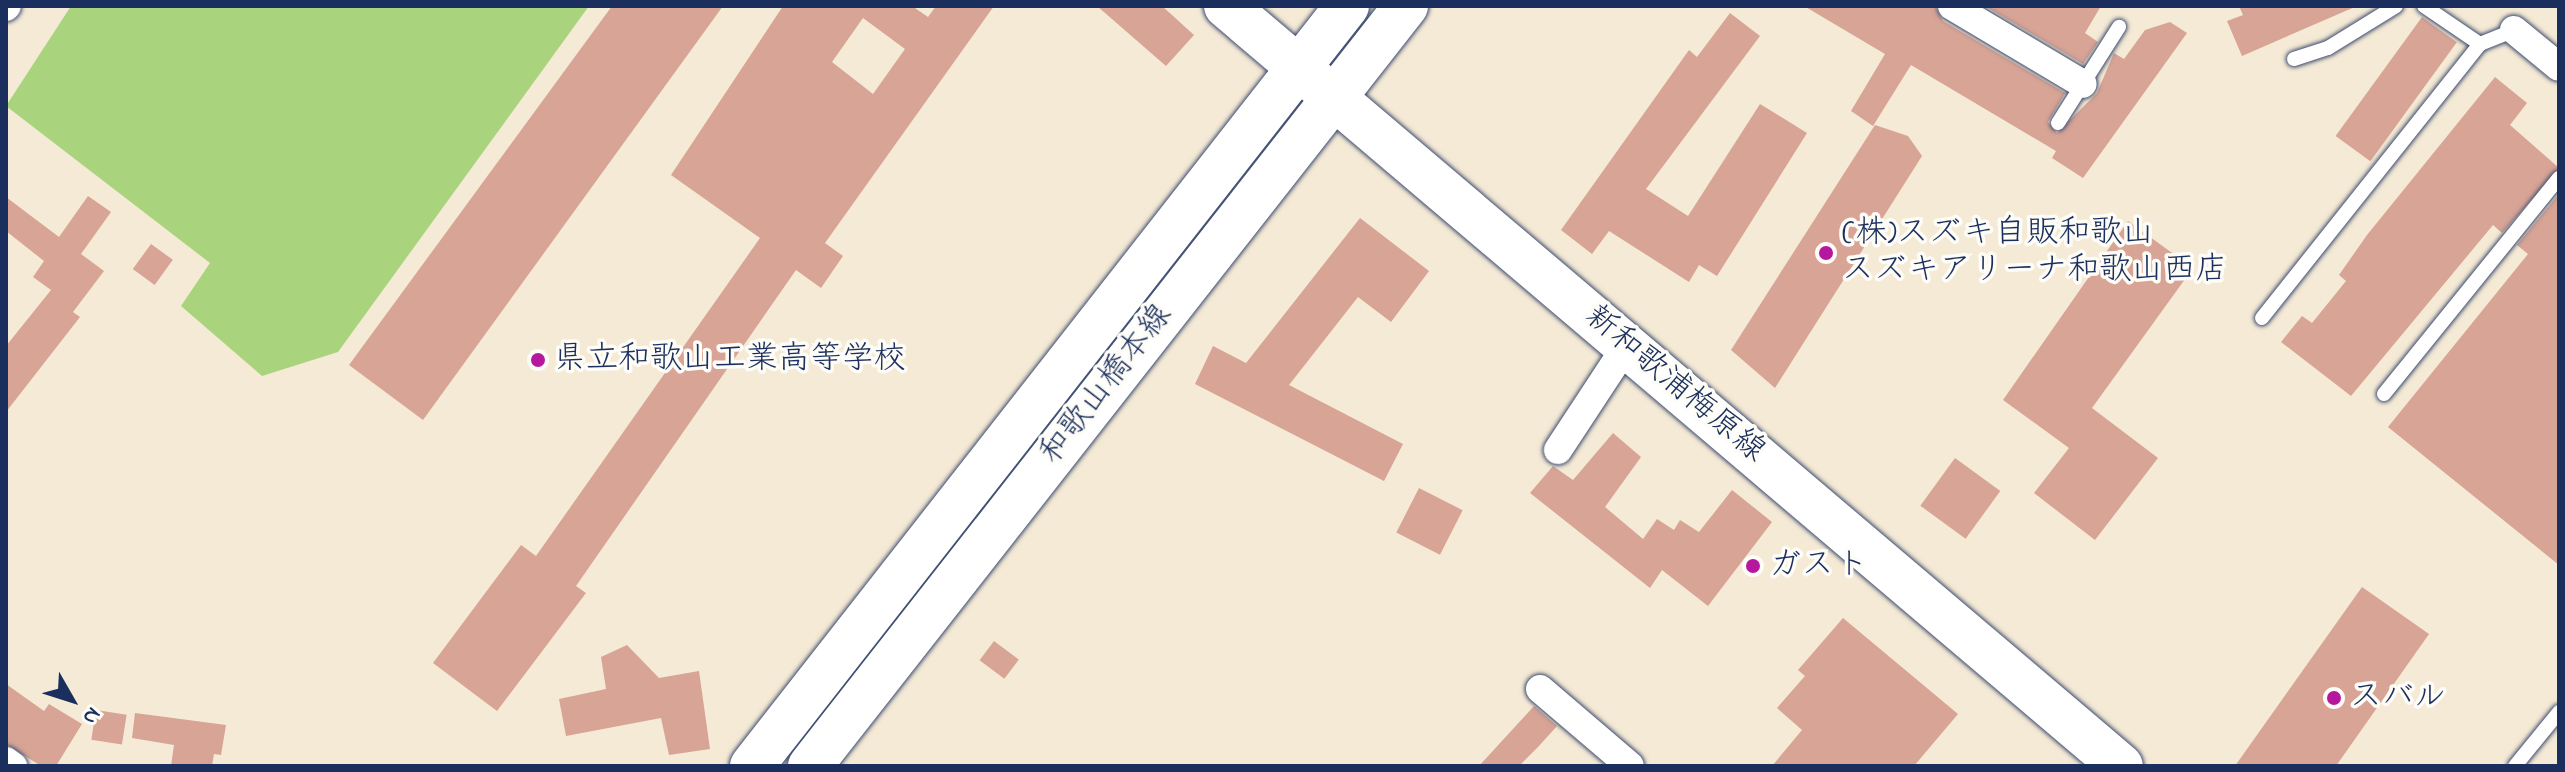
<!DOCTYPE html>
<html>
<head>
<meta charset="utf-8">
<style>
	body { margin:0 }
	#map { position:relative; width:2565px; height:772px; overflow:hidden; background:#f5ead5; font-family:"Indie Flower","Klee One",sans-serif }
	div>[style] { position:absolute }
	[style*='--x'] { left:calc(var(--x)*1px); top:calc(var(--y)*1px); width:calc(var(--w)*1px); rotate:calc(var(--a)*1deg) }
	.green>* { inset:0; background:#aad37e }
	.building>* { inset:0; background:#d7a496; transform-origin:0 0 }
	.roads { filter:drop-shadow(0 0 2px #3c4b70) drop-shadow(0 0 2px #3c4b70) }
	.lane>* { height:14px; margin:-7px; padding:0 7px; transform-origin:7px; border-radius:7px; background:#fff }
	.street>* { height:28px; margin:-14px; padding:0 14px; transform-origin:14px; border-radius:14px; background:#fff }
	.primary>* { height:44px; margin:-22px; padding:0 22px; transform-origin:22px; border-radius:22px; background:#fff }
	.dots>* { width:22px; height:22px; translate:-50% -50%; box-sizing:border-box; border:4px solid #fdfcf7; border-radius:50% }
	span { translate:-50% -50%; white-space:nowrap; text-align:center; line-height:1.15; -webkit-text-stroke:7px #fdfcf7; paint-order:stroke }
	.poi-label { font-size:32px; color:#1b2f5e }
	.left { translate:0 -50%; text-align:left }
	.street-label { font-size:32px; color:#1b2f5e }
	.frame { position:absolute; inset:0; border:8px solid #1b2f5e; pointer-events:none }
	.north { position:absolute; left:32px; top:660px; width:80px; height:80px; -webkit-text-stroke:6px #fdfcf7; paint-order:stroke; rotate:129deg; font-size:22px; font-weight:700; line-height:32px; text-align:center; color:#1b2f5e }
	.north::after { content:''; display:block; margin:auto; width:28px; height:36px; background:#1b2f5e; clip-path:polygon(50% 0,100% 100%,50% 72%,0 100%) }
</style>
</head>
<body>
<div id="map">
	<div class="green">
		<i style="clip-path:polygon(71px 6px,589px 6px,338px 352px,262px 376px,181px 306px,210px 263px,6px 106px)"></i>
	</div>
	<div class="building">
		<i style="clip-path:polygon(612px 6px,723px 6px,423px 420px,349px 365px)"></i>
		<i style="clip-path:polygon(evenodd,783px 6px,912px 6px,928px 17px,936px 6px,994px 6px,825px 243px,843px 256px,821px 288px,796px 270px,576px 586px,586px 593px,497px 711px,433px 663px,521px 545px,536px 556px,760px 238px,671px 175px,783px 6px,863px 18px,905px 49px,873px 94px,832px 62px,863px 18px)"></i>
		<i style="clip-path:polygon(1097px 6px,1162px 6px,1194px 35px,1166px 66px)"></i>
		<i style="clip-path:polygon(1804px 6px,1935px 6px,1943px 21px,2065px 93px,2048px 122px,2057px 133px,2097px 93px,2114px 53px,2124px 59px,2145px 30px,2170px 22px,2187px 33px,2083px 178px,2052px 158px,2056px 151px,1911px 65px,1873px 126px,1851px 111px,1885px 54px)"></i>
		<i style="clip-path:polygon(1985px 6px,2101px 6px,2085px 33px,2098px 42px,2083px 64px)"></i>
		<i style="clip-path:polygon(2239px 6px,2357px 6px,2242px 56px,2227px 21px,2243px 15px)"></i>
		<i style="clip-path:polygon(1730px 13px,1760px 36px,1646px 189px,1688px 216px,1760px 104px,1807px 133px,1717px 276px,1699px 265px,1689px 282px,1609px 231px,1592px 254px,1561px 230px,1689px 50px,1697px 57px)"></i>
		<i style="left:2422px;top:17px;width:43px;height:147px;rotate:36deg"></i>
		<i style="clip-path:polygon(2495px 77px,2527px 103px,2510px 125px,2559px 168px,2502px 233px,2493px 225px,2351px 396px,2281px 342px,2302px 316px,2312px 323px,2346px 281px,2339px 275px,2367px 235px)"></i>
		<i style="clip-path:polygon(1875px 125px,1908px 136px,1922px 156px,1775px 388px,1731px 350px)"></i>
		<i style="clip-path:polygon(2559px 194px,2559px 565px,2388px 427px,2528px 254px,2517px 245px)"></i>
		<i style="clip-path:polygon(88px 196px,111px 212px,81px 254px,104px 271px,73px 312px,80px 317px,6px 412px,6px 346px,51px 290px,33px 277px,44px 261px,6px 231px,6px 197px,59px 237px)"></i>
		<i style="clip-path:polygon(1360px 218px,1429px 271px,1391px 322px,1358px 297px,1289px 385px,1403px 444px,1384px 481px,1195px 384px,1213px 346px,1246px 363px)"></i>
		<i style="clip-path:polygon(2128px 221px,2193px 268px,2092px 408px,2158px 458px,2095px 540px,2034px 493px,2069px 448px,2003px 400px)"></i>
		<i style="left:151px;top:244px;width:27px;height:31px;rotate:36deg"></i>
		<i style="clip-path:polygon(1613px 433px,1641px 457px,1605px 507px,1643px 539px,1657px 519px,1674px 530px,1680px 520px,1699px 532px,1732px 490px,1772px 522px,1708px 606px,1662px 570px,1650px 588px,1530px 493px,1553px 466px,1573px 480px)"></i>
		<i style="left:1955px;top:458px;width:56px;height:59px;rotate:36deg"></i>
		<i style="left:1419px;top:488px;width:49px;height:50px;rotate:27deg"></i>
		<i style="clip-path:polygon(2362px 587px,2429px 634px,2336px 766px,2235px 766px)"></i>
		<i style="clip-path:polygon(1843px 618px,1958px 714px,1914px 766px,1772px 766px,1802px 730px,1777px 708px,1805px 676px,1798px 670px)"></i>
		<i style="left:994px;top:641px;width:31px;height:24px;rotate:37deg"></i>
		<i style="clip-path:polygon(627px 645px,659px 678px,699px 671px,710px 749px,669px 755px,661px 718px,566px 736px,559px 699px,606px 689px,601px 657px)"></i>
		<i style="clip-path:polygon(6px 684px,44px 711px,49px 704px,82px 724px,56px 766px,41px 766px,6px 744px)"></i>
		<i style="clip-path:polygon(1534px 706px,1557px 726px,1538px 747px,1519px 766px,1479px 766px)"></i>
		<i style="left:96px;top:710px;width:31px;height:30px;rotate:9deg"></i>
		<i style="clip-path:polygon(135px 713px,226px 725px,221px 755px,214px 754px,212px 766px,171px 766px,174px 745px,132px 738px)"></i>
	</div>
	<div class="roads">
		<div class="lane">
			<i style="--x:2424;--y:6;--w:68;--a:34.2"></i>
			<i style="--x:2294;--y:59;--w:36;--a:-18"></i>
			<i style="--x:2328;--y:48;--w:80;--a:-31.7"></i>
			<i style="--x:2058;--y:123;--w:114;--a:-57.6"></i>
			<i style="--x:2262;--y:318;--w:350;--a:-51.5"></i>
			<i style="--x:2480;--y:44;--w:37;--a:-22"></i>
			<i style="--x:2384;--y:394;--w:278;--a:-51"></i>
			<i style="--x:2515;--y:766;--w:70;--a:-50.8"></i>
		</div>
		<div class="street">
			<i style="--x:1952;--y:6;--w:152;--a:30.8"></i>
			<i style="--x:6;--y:7;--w:1;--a:-45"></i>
			<i style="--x:2514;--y:30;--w:58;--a:39.4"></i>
			<i style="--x:1558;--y:450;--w:126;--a:-56.7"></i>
			<i style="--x:1540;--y:689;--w:118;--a:40.5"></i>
			<i style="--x:6;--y:761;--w:9;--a:36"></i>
		</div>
		<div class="primary">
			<i style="--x:1226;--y:6;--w:1174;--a:40.34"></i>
			<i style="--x:752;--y:766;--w:965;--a:-51.94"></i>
			<i style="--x:810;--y:766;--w:966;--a:-51.9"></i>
		</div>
	</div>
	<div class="dots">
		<i style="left:1826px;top:253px;background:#b5179e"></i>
		<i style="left:538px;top:360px;background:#b5179e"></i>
		<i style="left:1753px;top:566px;background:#b5179e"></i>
		<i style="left:2334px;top:698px;background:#b5179e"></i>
	</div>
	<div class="poi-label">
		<span class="left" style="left:1842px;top:253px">(株)スズキ自販和歌山<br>スズキアリーナ和歌山西店</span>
		<span class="left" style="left:554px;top:360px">県立和歌山工業高等学校</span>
		<span class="left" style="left:1769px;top:566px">ガスト</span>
		<span class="left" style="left:2350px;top:698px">スバル</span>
	</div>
	<div class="street-label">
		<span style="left:1107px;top:385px;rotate:-52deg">和歌山橋本線</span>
		<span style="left:1674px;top:385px;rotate:40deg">新和歌浦梅原線</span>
	</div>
	<div class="frame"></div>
	<div class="north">N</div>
</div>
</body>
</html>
